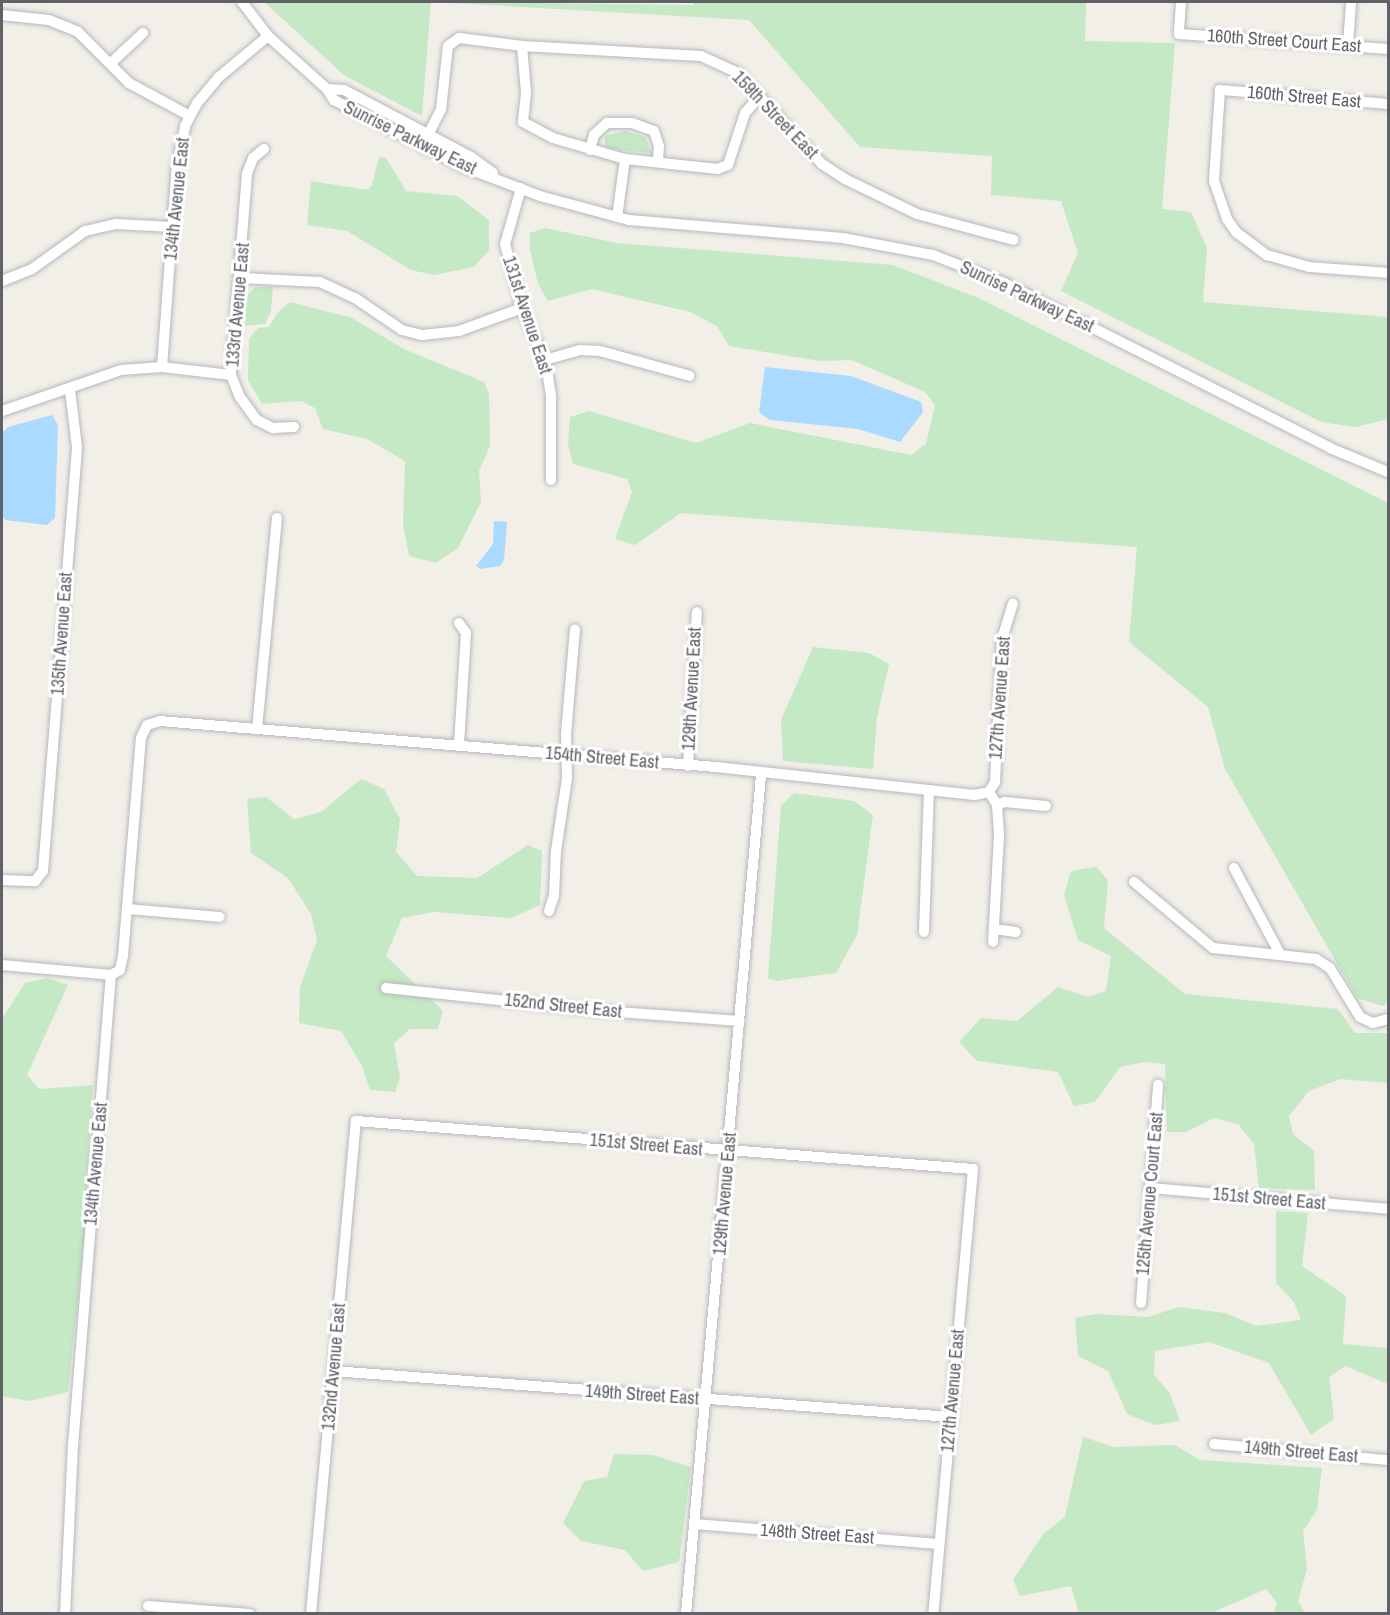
<!DOCTYPE html>
<html>
<head>
<meta charset="utf-8">
<style>
	body { margin:0 }
	#map { position:relative; width:1390px; height:1615px; overflow:hidden; background:#f1efe8; font-family:"Archivo Narrow",sans-serif }
	div>[style] { position:absolute }
	[style*='--x'] { left:calc(var(--x)*1px); top:calc(var(--y)*1px); width:calc(var(--w)*1px); rotate:calc(var(--a)*1deg) }
	.green>* { inset:0; background:#c5e8c5 }
	.water>* { inset:0; background:#aadaff }
	.roads { filter:drop-shadow(0 0 2px #b5b8bc) drop-shadow(0 0 2px #b5b8bc) }
	.minor>* { height:10px; margin:-5px; padding:0 5px; transform-origin:5px; border-radius:5px; background:#fff }
	span { translate:-50% -50%; white-space:nowrap; text-align:center; line-height:1.15; -webkit-text-stroke:6px #fff; paint-order:stroke }
	.street-label { font-size:18px; color:#5f6368 }
	.frame { position:absolute; inset:0; border:3px solid #5f6368; pointer-events:none }
</style>
</head>
<body>
<div id="map">
	<div class="green">
		<i style="clip-path:polygon(264px 2px,431px 2px,422px 116px,345px 76px)"></i>
		<i style="clip-path:polygon(435px 2px,693px 5px,694px 2px,1086px 2px,1085px 41px,1175px 43px,1162px 209px,1191px 212px,1207px 248px,1203px 302px,1388px 317px,1388px 419px,1356px 427px,1321px 422px,1061px 291px,1078px 253px,1061px 201px,991px 195px,992px 156px,860px 147px,749px 20px)"></i>
		<i style="clip-path:polygon(625px 131px,645px 137px,652px 153px,609px 149px,605px 145px,605px 136px)"></i>
		<i style="clip-path:polygon(379px 157px,386px 158px,406px 191px,457px 196px,489px 220px,489px 250px,474px 267px,434px 275px,411px 270px,347px 231px,307px 225px,311px 181px,367px 190px,372px 185px)"></i>
		<i style="clip-path:polygon(545px 228px,617px 243px,893px 265px,981px 299px,1388px 503px,1388px 1003px,1382px 1006px,1357px 998px,1225px 769px,1208px 707px,1129px 642px,1137px 547px,681px 513px,635px 545px,615px 539px,632px 492px,627px 479px,573px 464px,568px 445px,570px 417px,589px 411px,696px 443px,750px 423px,911px 455px,926px 444px,935px 405px,925px 392px,852px 360px,820px 361px,729px 346px,717px 326px,690px 312px,592px 289px,548px 301px,538px 284px,530px 250px,530px 233px)"></i>
		<i style="clip-path:polygon(255px 287px,273px 287px,271px 311px,265px 324px,244px 326px,247px 296px)"></i>
		<i style="clip-path:polygon(290px 302px,352px 318px,404px 349px,484px 382px,489px 394px,490px 446px,479px 471px,481px 502px,458px 548px,436px 563px,409px 556px,403px 523px,405px 461px,367px 439px,323px 429px,315px 408px,301px 401px,262px 404px,248px 380px,249px 339px,258px 328px,269px 327px,278px 312px)"></i>
		<i style="clip-path:polygon(813px 647px,869px 653px,889px 664px,877px 718px,873px 769px,783px 761px,781px 720px)"></i>
		<i style="clip-path:polygon(361px 779px,384px 789px,400px 819px,396px 852px,417px 876px,477px 878px,528px 845px,542px 851px,540px 905px,511px 918px,434px 912px,402px 918px,386px 956px,443px 1011px,438px 1029px,410px 1029px,394px 1043px,400px 1078px,395px 1092px,370px 1090px,362px 1066px,341px 1031px,299px 1023px,300px 987px,317px 940px,311px 914px,288px 878px,251px 853px,247px 799px,266px 797px,294px 819px,321px 812px)"></i>
		<i style="clip-path:polygon(794px 793px,854px 801px,873px 815px,857px 935px,836px 973px,776px 981px,768px 978px,781px 806px)"></i>
		<i style="clip-path:polygon(1096px 867px,1108px 880px,1104px 928px,1185px 994px,1338px 1009px,1355px 1033px,1388px 1033px,1388px 1083px,1340px 1079px,1309px 1091px,1289px 1116px,1293px 1134px,1314px 1151px,1315px 1190px,1259px 1188px,1254px 1144px,1238px 1124px,1214px 1118px,1186px 1132px,1167px 1132px,1165px 1064px,1144px 1062px,1120px 1067px,1095px 1102px,1074px 1106px,1058px 1072px,977px 1061px,959px 1042px,981px 1018px,1017px 1021px,1058px 987px,1088px 997px,1106px 991px,1111px 956px,1078px 940px,1064px 895px,1071px 871px)"></i>
		<i style="clip-path:polygon(47px 978px,68px 985px,27px 1075px,39px 1089px,93px 1085px,84px 1241px,68px 1392px,29px 1401px,2px 1396px,2px 1019px,25px 983px)"></i>
		<i style="clip-path:polygon(1276px 1211px,1308px 1213px,1302px 1266px,1346px 1296px,1343px 1344px,1388px 1348px,1388px 1384px,1345px 1366px,1329px 1377px,1334px 1419px,1311px 1435px,1269px 1363px,1209px 1342px,1155px 1351px,1154px 1375px,1169px 1392px,1180px 1421px,1155px 1425px,1127px 1414px,1108px 1371px,1078px 1356px,1075px 1318px,1096px 1314px,1148px 1317px,1179px 1307px,1225px 1313px,1256px 1326px,1301px 1320px,1294px 1302px,1276px 1283px)"></i>
		<i style="clip-path:polygon(1083px 1437px,1114px 1447px,1175px 1445px,1200px 1460px,1322px 1468px,1317px 1510px,1303px 1531px,1307px 1569px,1298px 1601px,1305px 1613px,1274px 1613px,1277px 1603px,1266px 1589px,1209px 1614px,1079px 1613px,1071px 1586px,1020px 1596px,1013px 1580px,1043px 1534px,1065px 1517px)"></i>
		<i style="clip-path:polygon(614px 1454px,653px 1455px,691px 1467px,679px 1562px,643px 1571px,625px 1550px,581px 1541px,563px 1523px,584px 1481px,607px 1477px)"></i>
	</div>
	<div class="water">
		<i style="clip-path:polygon(765px 367px,851px 376px,921px 402px,923px 412px,900px 442px,858px 429px,770px 420px,759px 412px)"></i>
		<i style="clip-path:polygon(52px 415px,58px 425px,55px 518px,47px 525px,5px 520px,2px 514px,2px 433px,8px 427px)"></i>
		<i style="clip-path:polygon(494px 521px,507px 522px,504px 560px,500px 566px,480px 569px,476px 566px,493px 544px)"></i>
	</div>
	<div class="roads">
		<div class="minor">
			<i style="--x:242;--y:2;--w:43;--a:52.6"></i>
			<i style="--x:268;--y:36;--w:79;--a:41.9"></i>
			<i style="--x:327;--y:89;--w:13;--a:58"></i>
			<i style="--x:334;--y:100;--w:146;--a:27.3"></i>
			<i style="--x:464;--y:167;--w:81;--a:20.9"></i>
			<i style="--x:540;--y:196;--w:92;--a:15.1"></i>
			<i style="--x:629;--y:220;--w:215;--a:4.8"></i>
			<i style="--x:843;--y:238;--w:92;--a:10.7"></i>
			<i style="--x:933;--y:255;--w:76;--a:21.5"></i>
			<i style="--x:1004;--y:283;--w:365;--a:26.8"></i>
			<i style="--x:1330;--y:448;--w:63;--a:22.5"></i>
			<i style="--x:1181;--y:2;--w:32;--a:94"></i>
			<i style="--x:1179;--y:34;--w:210;--a:4.1"></i>
			<i style="--x:2;--y:15;--w:47;--a:6.1"></i>
			<i style="--x:49;--y:20;--w:31;--a:22"></i>
			<i style="--x:78;--y:32;--w:72;--a:45"></i>
			<i style="--x:129;--y:83;--w:69;--a:28.4"></i>
			<i style="--x:1348;--y:45;--w:42;--a:-85.9"></i>
			<i style="--x:522;--y:46;--w:47;--a:85.1"></i>
			<i style="--x:526;--y:93;--w:29;--a:96"></i>
			<i style="--x:523;--y:122;--w:34;--a:28"></i>
			<i style="--x:553;--y:138;--w:75;--a:16.3"></i>
			<i style="--x:625;--y:159;--w:93;--a:6.2"></i>
			<i style="--x:717;--y:169;--w:12;--a:-20"></i>
			<i style="--x:728;--y:165;--w:55;--a:-71.9"></i>
			<i style="--x:745;--y:113;--w:23;--a:-49"></i>
			<i style="--x:111;--y:63;--w:44;--a:-43.2"></i>
			<i style="--x:327;--y:89;--w:17;--a:3"></i>
			<i style="--x:344;--y:90;--w:144;--a:27.8"></i>
			<i style="--x:471;--y:157;--w:27;--a:36"></i>
			<i style="--x:1388;--y:104;--w:169;--a:-175.2"></i>
			<i style="--x:1220;--y:90;--w:91;--a:93.8"></i>
			<i style="--x:1214;--y:181;--w:40;--a:71.1"></i>
			<i style="--x:1227;--y:219;--w:16;--a:55"></i>
			<i style="--x:1236;--y:232;--w:39;--a:37"></i>
			<i style="--x:1267;--y:255;--w:44;--a:15.9"></i>
			<i style="--x:1309;--y:267;--w:79;--a:4.3"></i>
			<i style="--x:428;--y:135;--w:28;--a:-63"></i>
			<i style="--x:441;--y:110;--w:64;--a:-83.8"></i>
			<i style="--x:448;--y:46;--w:14;--a:-36"></i>
			<i style="--x:459;--y:38;--w:64;--a:7.2"></i>
			<i style="--x:522;--y:46;--w:179;--a:3.2"></i>
			<i style="--x:701;--y:56;--w:41;--a:24.7"></i>
			<i style="--x:738;--y:73;--w:124;--a:47.3"></i>
			<i style="--x:822;--y:164;--w:27;--a:33"></i>
			<i style="--x:845;--y:179;--w:80;--a:25.9"></i>
			<i style="--x:917;--y:214;--w:100;--a:15"></i>
			<i style="--x:264;--y:149;--w:14;--a:141"></i>
			<i style="--x:253;--y:158;--w:17;--a:111"></i>
			<i style="--x:247;--y:174;--w:202;--a:94.6"></i>
			<i style="--x:231;--y:375;--w:24;--a:68"></i>
			<i style="--x:240;--y:397;--w:29;--a:54"></i>
			<i style="--x:257;--y:420;--w:18;--a:27"></i>
			<i style="--x:273;--y:428;--w:21;--a:-3"></i>
			<i style="--x:590;--y:150;--w:16;--a:-75"></i>
			<i style="--x:594;--y:135;--w:18;--a:-43"></i>
			<i style="--x:607;--y:123;--w:25;--a:0"></i>
			<i style="--x:632;--y:123;--w:23;--a:20"></i>
			<i style="--x:654;--y:131;--w:16;--a:72"></i>
			<i style="--x:659;--y:146;--w:16;--a:94"></i>
			<i style="--x:521;--y:188;--w:58;--a:105.9"></i>
			<i style="--x:505;--y:244;--w:66;--a:75.1"></i>
			<i style="--x:522;--y:308;--w:61;--a:66.8"></i>
			<i style="--x:546;--y:364;--w:33;--a:81"></i>
			<i style="--x:551;--y:397;--w:83;--a:90"></i>
			<i style="--x:617;--y:217;--w:59;--a:-82.1"></i>
			<i style="--x:241;--y:278;--w:79;--a:2.9"></i>
			<i style="--x:320;--y:282;--w:38;--a:25"></i>
			<i style="--x:355;--y:298;--w:57;--a:34.2"></i>
			<i style="--x:402;--y:330;--w:21;--a:14"></i>
			<i style="--x:422;--y:335;--w:37;--a:-6"></i>
			<i style="--x:459;--y:331;--w:67;--a:-20.1"></i>
			<i style="--x:2;--y:281;--w:32;--a:-22"></i>
			<i style="--x:32;--y:269;--w:65;--a:-35.6"></i>
			<i style="--x:85;--y:231;--w:32;--a:-13"></i>
			<i style="--x:116;--y:224;--w:56;--a:3.1"></i>
			<i style="--x:545;--y:360;--w:36;--a:-16"></i>
			<i style="--x:580;--y:350;--w:20;--a:3"></i>
			<i style="--x:600;--y:351;--w:93;--a:15.5"></i>
			<i style="--x:162;--y:367;--w:203;--a:-85.8"></i>
			<i style="--x:177;--y:165;--w:40;--a:-78"></i>
			<i style="--x:185;--y:126;--w:27;--a:-62"></i>
			<i style="--x:198;--y:102;--w:33;--a:-50"></i>
			<i style="--x:219;--y:77;--w:64;--a:-39.9"></i>
			<i style="--x:2;--y:411;--w:126;--a:-19"></i>
			<i style="--x:121;--y:370;--w:41;--a:-4.2"></i>
			<i style="--x:162;--y:367;--w:69;--a:6.6"></i>
			<i style="--x:459;--y:623;--w:12;--a:55"></i>
			<i style="--x:466;--y:633;--w:112;--a:93.6"></i>
			<i style="--x:257;--y:729;--w:212;--a:-84.6"></i>
			<i style="--x:688;--y:766;--w:154;--a:-86.7"></i>
			<i style="--x:989;--y:792;--w:12;--a:-59"></i>
			<i style="--x:995;--y:782;--w:143;--a:-87.2"></i>
			<i style="--x:1002;--y:639;--w:37;--a:-73"></i>
			<i style="--x:997;--y:805;--w:9;--a:-21"></i>
			<i style="--x:1005;--y:802;--w:41;--a:5.6"></i>
			<i style="--x:1234;--y:868;--w:98;--a:61.9"></i>
			<i style="--x:2;--y:880;--w:33;--a:2"></i>
			<i style="--x:35;--y:881;--w:13;--a:-51"></i>
			<i style="--x:43;--y:871;--w:425;--a:-85.4"></i>
			<i style="--x:77;--y:447;--w:57;--a:-97"></i>
			<i style="--x:1134;--y:882;--w:103;--a:39.9"></i>
			<i style="--x:1213;--y:948;--w:104;--a:6.1"></i>
			<i style="--x:1316;--y:959;--w:17;--a:33"></i>
			<i style="--x:1330;--y:968;--w:57;--a:58.5"></i>
			<i style="--x:1360;--y:1017;--w:14;--a:25"></i>
			<i style="--x:1373;--y:1023;--w:16;--a:-15"></i>
			<i style="--x:127;--y:909;--w:93;--a:4.9"></i>
			<i style="--x:549;--y:911;--w:16;--a:-72"></i>
			<i style="--x:554;--y:896;--w:45;--a:-87.5"></i>
			<i style="--x:556;--y:851;--w:74;--a:-81.4"></i>
			<i style="--x:567;--y:778;--w:44;--a:-91.3"></i>
			<i style="--x:566;--y:734;--w:105;--a:-85.1"></i>
			<i style="--x:994;--y:929;--w:22;--a:8"></i>
			<i style="--x:924;--y:932;--w:142;--a:-88"></i>
			<i style="--x:2;--y:965;--w:109;--a:5.2"></i>
			<i style="--x:111;--y:975;--w:10;--a:-29"></i>
			<i style="--x:120;--y:970;--w:14;--a:-78"></i>
			<i style="--x:123;--y:956;--w:219;--a:-85.3"></i>
			<i style="--x:141;--y:738;--w:14;--a:-65"></i>
			<i style="--x:147;--y:725;--w:14;--a:-17"></i>
			<i style="--x:160;--y:721;--w:558;--a:4.73"></i>
			<i style="--x:716;--y:767;--w:260;--a:6.2"></i>
			<i style="--x:974;--y:795;--w:15;--a:-11"></i>
			<i style="--x:989;--y:792;--w:15;--a:58"></i>
			<i style="--x:997;--y:805;--w:31;--a:86"></i>
			<i style="--x:999;--y:836;--w:106;--a:93.2"></i>
			<i style="--x:386;--y:988;--w:206;--a:6.1"></i>
			<i style="--x:591;--y:1010;--w:149;--a:4.2"></i>
			<i style="--x:1150;--y:1188;--w:239;--a:5"></i>
			<i style="--x:1141;--y:1303;--w:219;--a:-85.5"></i>
			<i style="--x:333;--y:1371;--w:620;--a:4.26"></i>
			<i style="--x:1214;--y:1444;--w:175;--a:5.3"></i>
			<i style="--x:694;--y:1524;--w:246;--a:4.7"></i>
			<i style="--x:148;--y:1606;--w:102;--a:4.5"></i>
			<i style="--x:65;--y:1614;--w:168;--a:-87.3"></i>
			<i style="--x:73;--y:1446;--w:473;--a:-85.4"></i>
			<i style="--x:311;--y:1614;--w:495;--a:-84.8"></i>
			<i style="--x:356;--y:1121;--w:619;--a:4.45"></i>
			<i style="--x:973;--y:1169;--w:447;--a:95.1"></i>
			<i style="--x:686;--y:1614;--w:842;--a:-84.89"></i>
		</div>
	</div>
	<div class="street-label">
		<span style="left:1284px;top:41px;rotate:4deg">160th Street Court East</span>
		<span style="left:1304px;top:97px;rotate:5deg">160th Street East</span>
		<span style="left:775px;top:115px;rotate:46deg">159th Street East</span>
		<span style="left:410px;top:138px;rotate:26deg">Sunrise Parkway East</span>
		<span style="left:177px;top:199px;rotate:-84deg">134th Avenue East</span>
		<span style="left:1027px;top:297px;rotate:25deg">Sunrise Parkway East</span>
		<span style="left:238px;top:305px;rotate:-85deg">133rd Avenue East</span>
		<span style="left:527px;top:315px;rotate:72deg">131st Avenue East</span>
		<span style="left:62px;top:634px;rotate:-86deg">135th Avenue East</span>
		<span style="left:692px;top:689px;rotate:-87deg">129th Avenue East</span>
		<span style="left:1000px;top:698px;rotate:-86deg">127th Avenue East</span>
		<span style="left:602px;top:758px;rotate:5deg">154th Street East</span>
		<span style="left:563px;top:1006px;rotate:6deg">152nd Street East</span>
		<span style="left:646px;top:1145px;rotate:5deg">151st Street East</span>
		<span style="left:96px;top:1164px;rotate:-85deg">134th Avenue East</span>
		<span style="left:725px;top:1194px;rotate:-85deg">129th Avenue East</span>
		<span style="left:1150px;top:1194px;rotate:-85deg">125th Avenue Court East</span>
		<span style="left:1269px;top:1199px;rotate:5deg">151st Street East</span>
		<span style="left:334px;top:1367px;rotate:-85deg">132nd Avenue East</span>
		<span style="left:953px;top:1391px;rotate:-85deg">127th Avenue East</span>
		<span style="left:642px;top:1395px;rotate:4deg">149th Street East</span>
		<span style="left:1301px;top:1452px;rotate:5deg">149th Street East</span>
		<span style="left:817px;top:1534px;rotate:4deg">148th Street East</span>
	</div>
	<div class="frame"></div>
</div>
</body>
</html>
